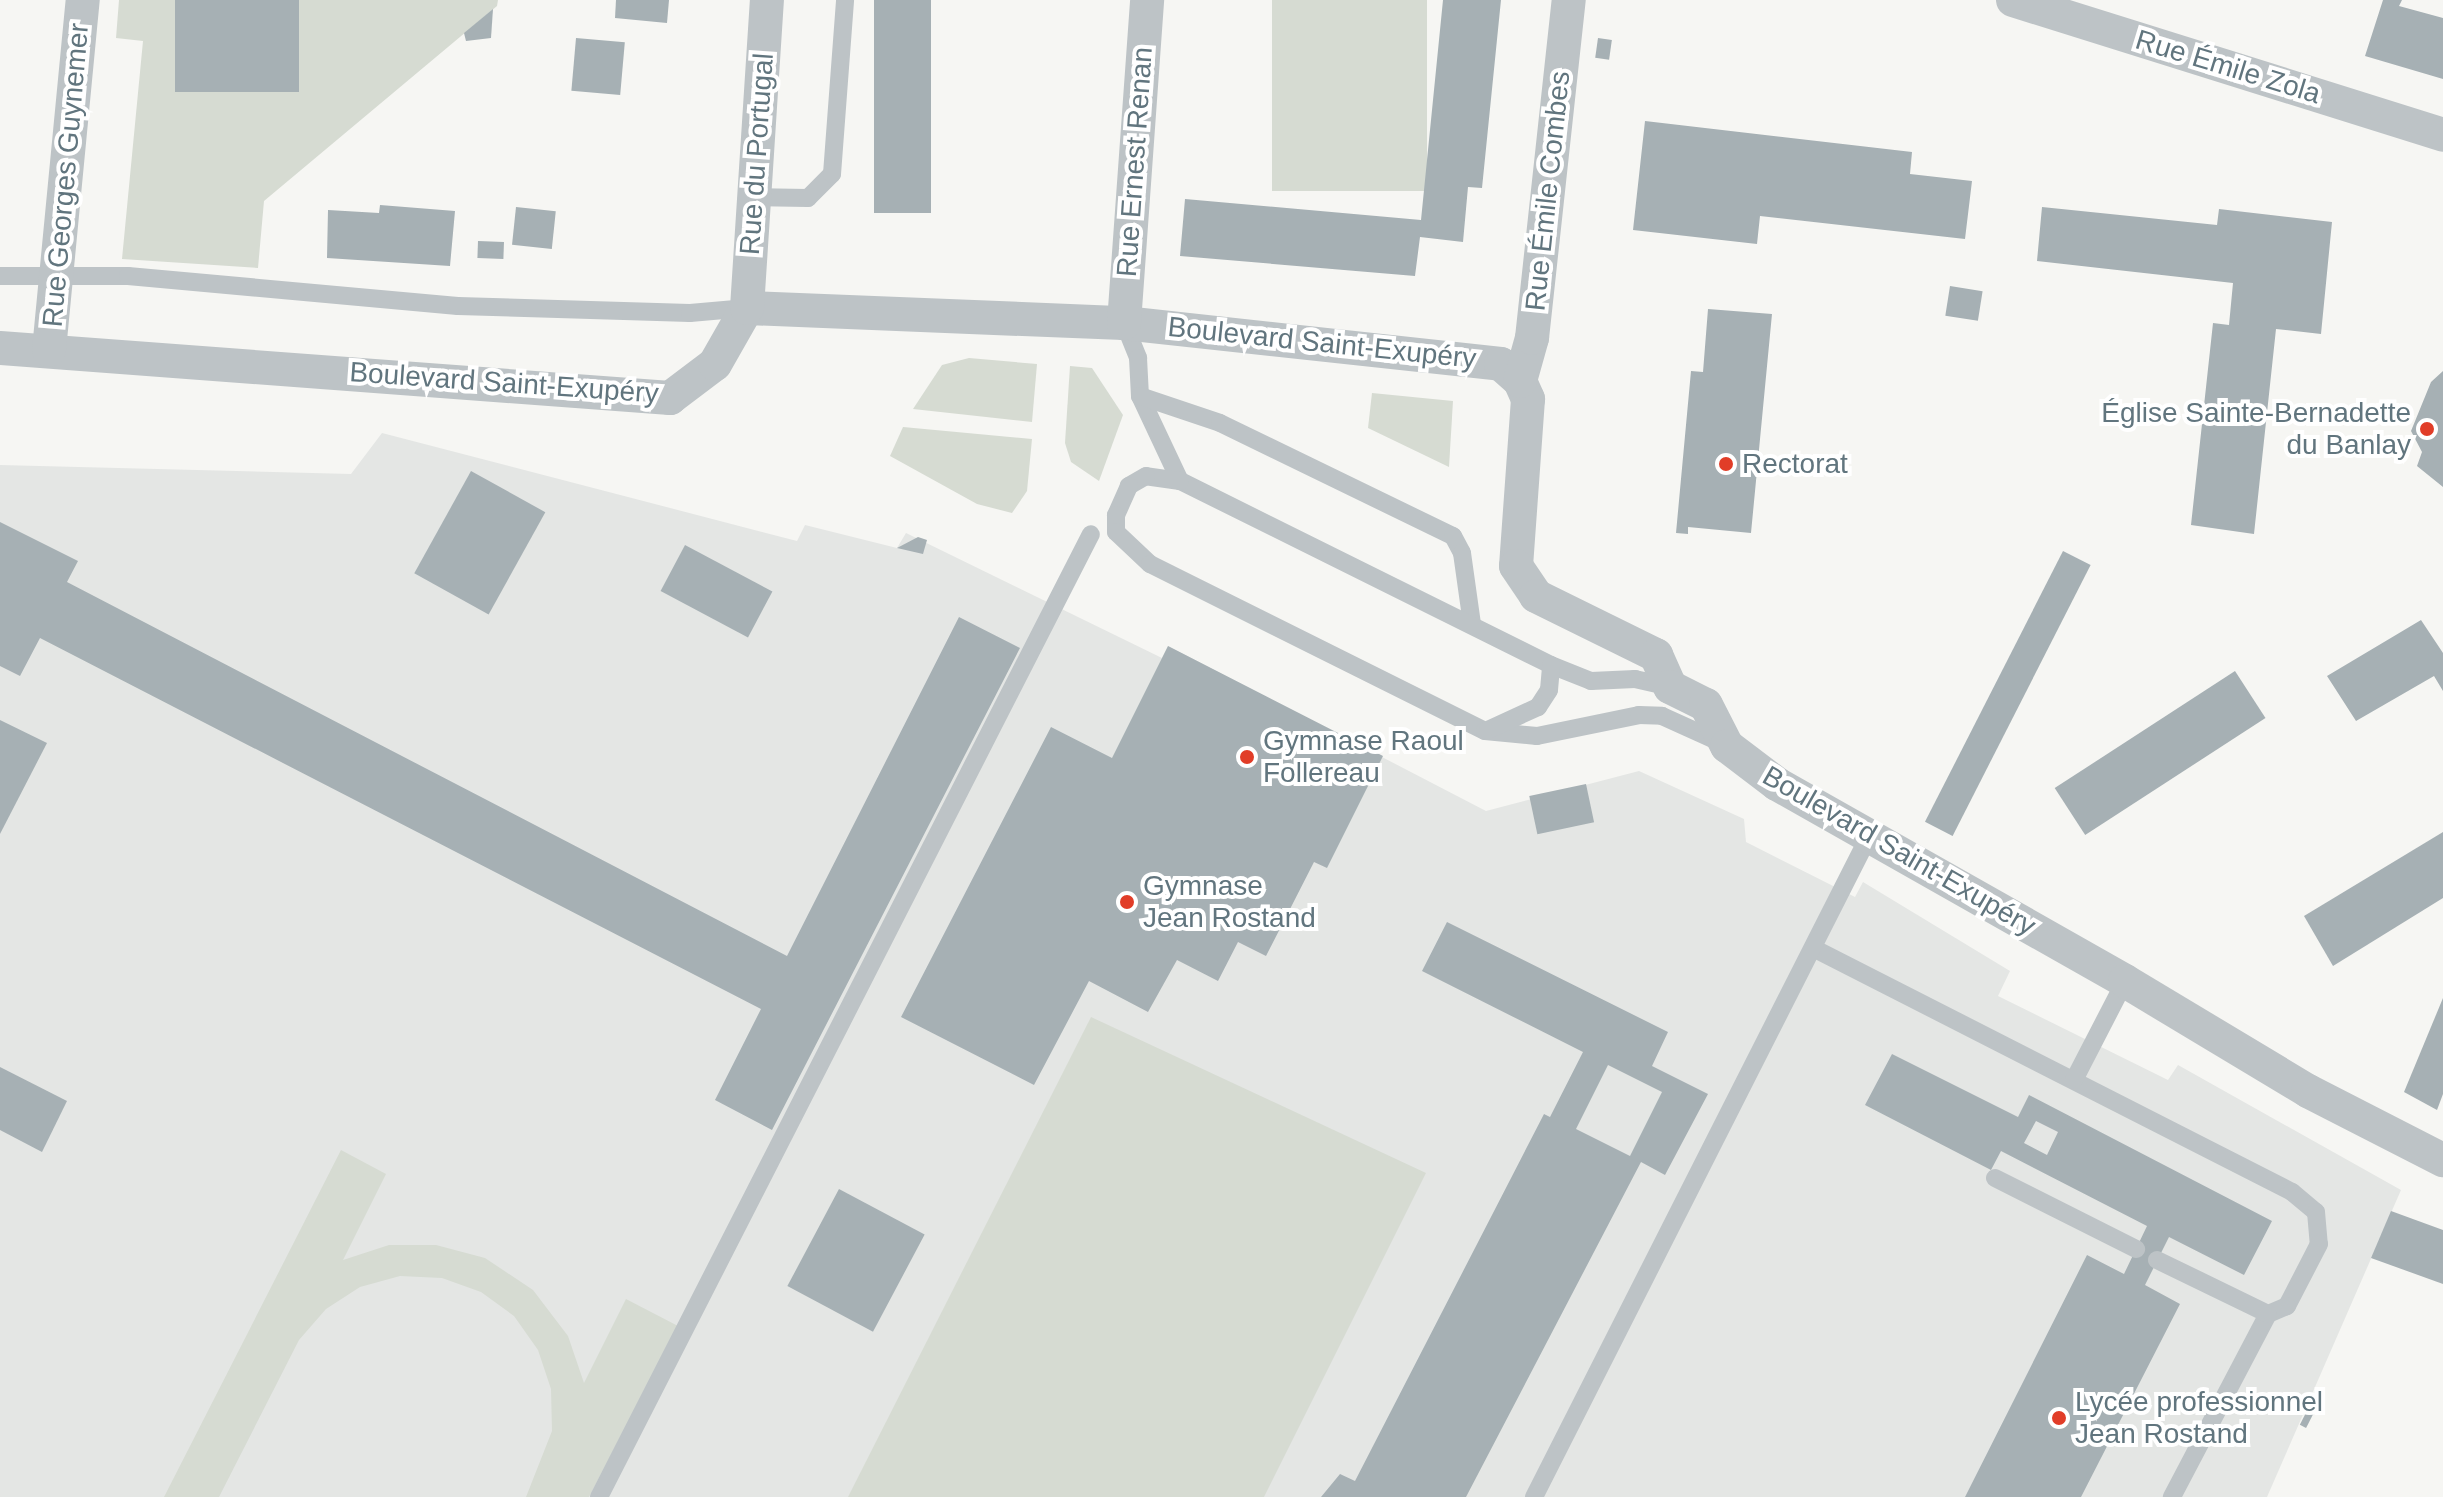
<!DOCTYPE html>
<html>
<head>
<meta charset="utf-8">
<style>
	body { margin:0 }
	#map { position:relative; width:2443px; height:1497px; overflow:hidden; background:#f6f6f3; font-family:Arial,sans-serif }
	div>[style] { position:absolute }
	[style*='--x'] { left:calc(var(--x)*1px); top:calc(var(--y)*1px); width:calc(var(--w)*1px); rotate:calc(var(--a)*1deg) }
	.built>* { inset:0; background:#e4e6e4 }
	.green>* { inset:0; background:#d6dbd2; transform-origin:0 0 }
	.building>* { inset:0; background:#a6b0b4; transform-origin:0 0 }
	.lane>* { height:18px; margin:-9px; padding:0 9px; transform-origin:9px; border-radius:9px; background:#bdc3c6 }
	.street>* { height:34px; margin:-17px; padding:0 17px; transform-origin:17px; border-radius:17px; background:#bdc3c6 }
	.dots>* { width:22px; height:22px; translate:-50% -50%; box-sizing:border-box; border:4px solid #fff; border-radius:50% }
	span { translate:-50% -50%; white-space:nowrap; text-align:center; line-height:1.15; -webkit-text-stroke:8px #fff; paint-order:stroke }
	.street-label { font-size:28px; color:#61757e }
	.poi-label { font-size:28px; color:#61757e }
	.right { translate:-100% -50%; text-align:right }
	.left { translate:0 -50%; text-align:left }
</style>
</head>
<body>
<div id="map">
	<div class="built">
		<i style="clip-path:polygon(382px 433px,797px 541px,805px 525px,897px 548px,906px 533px,1162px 658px,1168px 646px,1486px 811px,1639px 771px,1744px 819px,1746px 842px,1855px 897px,1863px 882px,2010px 971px,1998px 996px,2168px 1080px,2178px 1065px,2401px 1190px,2267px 1497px,0 1497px,0 465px,351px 474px)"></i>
	</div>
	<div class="green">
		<i style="clip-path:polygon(119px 0,498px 0,497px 6px,264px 201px,258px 268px,122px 259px,143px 41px,116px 38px)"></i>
		<i style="left:1272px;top:0;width:155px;height:191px"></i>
		<i style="clip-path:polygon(969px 358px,1037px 364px,1032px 422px,913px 409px,942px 365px)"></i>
		<i style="clip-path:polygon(1070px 366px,1092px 368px,1123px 415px,1099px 481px,1071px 462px,1065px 443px)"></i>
		<i style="clip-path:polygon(1372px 393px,1453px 401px,1449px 467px,1368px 428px)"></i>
		<i style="clip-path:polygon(903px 427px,1032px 439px,1027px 491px,1012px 513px,977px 504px,890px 456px)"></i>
		<i style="clip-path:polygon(1091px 1017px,1426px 1173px,1264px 1497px,848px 1497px)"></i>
		<i style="clip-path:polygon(341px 1150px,386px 1174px,343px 1260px,389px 1245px,436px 1245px,485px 1258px,533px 1290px,568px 1336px,584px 1383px,626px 1299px,678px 1326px,589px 1497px,526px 1497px,552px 1431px,551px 1389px,538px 1350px,514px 1316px,481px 1292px,442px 1278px,400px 1276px,360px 1287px,326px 1309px,299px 1340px,219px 1497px,164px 1497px)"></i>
	</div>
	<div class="building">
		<i style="left:175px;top:0;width:124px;height:92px"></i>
		<i style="clip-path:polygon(616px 0,669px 0,667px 23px,615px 18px)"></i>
		<i style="left:874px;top:0;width:57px;height:213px"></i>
		<i style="clip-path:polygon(1443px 0,1501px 0,1482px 188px,1468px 187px,1463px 242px,1420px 237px,1415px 276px,1180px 256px,1185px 199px,1421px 220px)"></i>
		<i style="clip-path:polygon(2383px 0,2402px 0,2399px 6px,2443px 18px,2443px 79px,2365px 56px)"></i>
		<i style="clip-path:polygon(493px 9px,491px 38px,466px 41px,464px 33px)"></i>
		<i style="left:576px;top:38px;width:49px;height:53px;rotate:5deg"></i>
		<i style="left:1598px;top:38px;width:14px;height:20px;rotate:8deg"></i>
		<i style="clip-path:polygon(1645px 121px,1912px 152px,1910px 174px,1972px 181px,1965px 239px,1760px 216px,1757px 244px,1633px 230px)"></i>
		<i style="clip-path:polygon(380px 205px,455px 211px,450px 266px,327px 258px,328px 210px,379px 213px)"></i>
		<i style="left:516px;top:207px;width:40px;height:38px;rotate:6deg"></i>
		<i style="clip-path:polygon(2042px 207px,2217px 225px,2219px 209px,2332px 222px,2321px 334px,2276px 329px,2254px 534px,2191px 525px,2213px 323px,2229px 325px,2233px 283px,2037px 261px)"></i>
		<i style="left:478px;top:241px;width:26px;height:17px;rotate:2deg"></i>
		<i style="left:1950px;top:286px;width:33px;height:30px;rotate:9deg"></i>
		<i style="clip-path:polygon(1708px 309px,1772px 314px,1751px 533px,1688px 527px,1688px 534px,1676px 533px,1691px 371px,1703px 372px)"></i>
		<i style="clip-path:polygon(2443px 371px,2443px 487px,2417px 466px,2422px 452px,2411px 431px,2431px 382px)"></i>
		<i style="left:471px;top:471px;width:85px;height:117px;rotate:29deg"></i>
		<i style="clip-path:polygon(0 522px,78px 561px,67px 582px,787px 956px,959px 617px,1020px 648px,772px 1130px,715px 1100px,761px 1009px,40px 638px,20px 676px,0 666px)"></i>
		<i style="clip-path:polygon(918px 537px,927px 540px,923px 554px,897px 548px)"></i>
		<i style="left:685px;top:545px;width:99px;height:52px;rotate:28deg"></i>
		<i style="left:2063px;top:551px;width:31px;height:304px;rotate:27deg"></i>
		<i style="clip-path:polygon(2421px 620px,2443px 653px,2443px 691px,2434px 676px,2356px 721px,2327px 676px)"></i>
		<i style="clip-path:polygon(1168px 646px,1383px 756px,1327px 868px,1314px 862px,1266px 956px,1238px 942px,1218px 981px,1177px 960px,1148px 1012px,1089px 981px,1034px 1085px,901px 1017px,1051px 727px,1112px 758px)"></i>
		<i style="left:2235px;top:671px;width:56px;height:215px;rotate:57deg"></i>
		<i style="clip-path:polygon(0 720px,47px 743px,0 834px)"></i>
		<i style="left:1586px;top:784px;width:39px;height:58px;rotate:78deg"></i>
		<i style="clip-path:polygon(2443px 832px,2443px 898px,2333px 966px,2304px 916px)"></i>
		<i style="clip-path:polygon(evenodd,1447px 922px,1668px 1032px,1652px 1066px,1708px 1094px,1665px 1175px,1641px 1162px,1466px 1497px,1321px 1497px,1340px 1474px,1355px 1481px,1544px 1114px,1550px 1117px,1583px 1052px,1422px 971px,1447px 922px,1608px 1065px,1662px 1092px,1630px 1156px,1576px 1129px,1608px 1065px)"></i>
		<i style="clip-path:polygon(2443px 998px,2443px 1094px,2437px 1110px,2404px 1092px)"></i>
		<i style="clip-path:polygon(evenodd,1892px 1054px,2018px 1117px,2029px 1095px,2272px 1221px,2244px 1275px,2169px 1237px,2145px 1285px,2180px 1304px,2081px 1497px,1965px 1497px,2087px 1255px,2124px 1274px,2147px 1226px,2001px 1151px,1991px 1170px,1865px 1105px,1892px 1054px,2036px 1121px,2058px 1132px,2047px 1155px,2024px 1143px,2036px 1121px)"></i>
		<i style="clip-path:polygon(0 1067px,67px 1101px,42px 1152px,0 1130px)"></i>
		<i style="left:839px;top:1189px;width:97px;height:110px;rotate:28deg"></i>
		<i style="clip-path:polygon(2391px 1211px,2443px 1230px,2443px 1284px,2371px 1258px)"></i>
		<i style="left:2313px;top:1399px;width:7px;height:29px;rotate:27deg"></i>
	</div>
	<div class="lane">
		<i style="--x:754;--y:197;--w:54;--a:1.1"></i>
		<i style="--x:808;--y:198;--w:34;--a:-45"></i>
		<i style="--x:832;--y:174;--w:174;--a:-85.7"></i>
		<i style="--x:0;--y:276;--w:128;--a:0"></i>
		<i style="--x:128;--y:276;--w:331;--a:5.2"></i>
		<i style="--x:458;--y:306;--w:232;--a:1.7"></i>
		<i style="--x:690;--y:313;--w:57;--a:-5"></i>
		<i style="--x:1124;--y:323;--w:38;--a:68"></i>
		<i style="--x:1138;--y:358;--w:38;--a:87"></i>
		<i style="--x:1140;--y:396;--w:94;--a:64.8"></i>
		<i style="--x:1140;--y:396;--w:84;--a:18.6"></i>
		<i style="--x:1220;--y:423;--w:259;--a:25.9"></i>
		<i style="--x:1453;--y:536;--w:19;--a:62"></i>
		<i style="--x:1462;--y:553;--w:72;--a:82"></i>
		<i style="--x:1670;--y:687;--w:36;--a:-167"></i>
		<i style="--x:1635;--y:679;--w:44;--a:177.4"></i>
		<i style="--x:1591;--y:681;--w:43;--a:-158.2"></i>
		<i style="--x:1551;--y:665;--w:414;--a:-153.6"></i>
		<i style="--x:1180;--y:481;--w:34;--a:-172"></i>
		<i style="--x:1146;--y:476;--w:20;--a:150"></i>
		<i style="--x:1129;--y:486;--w:32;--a:114"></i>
		<i style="--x:1116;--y:515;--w:17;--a:90"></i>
		<i style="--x:1116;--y:532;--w:47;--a:43.3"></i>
		<i style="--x:1150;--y:564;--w:374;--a:26.5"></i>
		<i style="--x:1485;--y:731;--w:52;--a:5.5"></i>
		<i style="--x:1537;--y:736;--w:104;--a:-11.6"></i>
		<i style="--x:1639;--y:715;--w:23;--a:2"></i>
		<i style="--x:1662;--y:716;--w:68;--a:24.3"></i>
		<i style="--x:1488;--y:730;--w:55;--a:-24.7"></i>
		<i style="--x:1538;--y:707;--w:20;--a:-57"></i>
		<i style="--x:1549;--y:690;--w:25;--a:-85"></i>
		<i style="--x:1813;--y:948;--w:538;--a:26.99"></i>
		<i style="--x:2292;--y:1192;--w:31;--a:40"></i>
		<i style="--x:2316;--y:1212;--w:32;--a:85"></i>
		<i style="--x:2319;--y:1244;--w:70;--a:117.3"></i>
		<i style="--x:2287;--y:1306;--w:21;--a:157"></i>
		<i style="--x:2268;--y:1314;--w:207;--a:117.7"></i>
		<i style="--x:2074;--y:1080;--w:111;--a:-62.7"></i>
		<i style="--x:1995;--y:1178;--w:158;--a:26.7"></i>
		<i style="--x:2157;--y:1260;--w:123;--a:25.9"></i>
		<i style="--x:599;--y:1497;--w:1081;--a:-62.94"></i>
		<i style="--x:1534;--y:1497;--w:743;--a:-63.12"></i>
	</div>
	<div class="street">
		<i style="--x:2013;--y:0;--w:451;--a:17.4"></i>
		<i style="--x:747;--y:308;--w:377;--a:2.3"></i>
		<i style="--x:1124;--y:323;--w:379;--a:6.2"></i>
		<i style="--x:1501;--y:364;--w:25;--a:42"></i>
		<i style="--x:1520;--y:381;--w:20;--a:66"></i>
		<i style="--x:1528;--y:399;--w:167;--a:94.1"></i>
		<i style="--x:1516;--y:566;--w:36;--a:56"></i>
		<i style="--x:1536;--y:596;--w:134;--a:26.2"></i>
		<i style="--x:1656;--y:655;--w:35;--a:66"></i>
		<i style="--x:1670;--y:687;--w:40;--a:26.6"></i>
		<i style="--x:1706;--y:705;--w:46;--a:62.9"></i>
		<i style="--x:1727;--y:746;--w:63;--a:37.2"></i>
		<i style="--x:1777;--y:784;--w:400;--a:29.5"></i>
		<i style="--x:2125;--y:981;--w:214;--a:31"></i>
		<i style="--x:2308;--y:1091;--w:152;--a:27.1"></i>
		<i style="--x:1124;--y:323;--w:324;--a:-85.9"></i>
		<i style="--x:0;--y:348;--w:672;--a:4.27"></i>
		<i style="--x:670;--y:398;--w:56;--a:-37.1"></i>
		<i style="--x:715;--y:364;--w:64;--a:-60.3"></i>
		<i style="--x:747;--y:308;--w:309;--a:-86.3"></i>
		<i style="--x:49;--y:350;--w:352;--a:-84.5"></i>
		<i style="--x:1520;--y:381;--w:45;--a:-74.4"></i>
		<i style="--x:1532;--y:338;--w:340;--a:-83.8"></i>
	</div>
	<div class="dots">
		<i style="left:2427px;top:429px;background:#e13d28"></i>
		<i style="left:1726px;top:464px;background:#e13d28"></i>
		<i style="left:1247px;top:757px;background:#e13d28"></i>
		<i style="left:1127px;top:902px;background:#e13d28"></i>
		<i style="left:2059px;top:1418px;background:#e13d28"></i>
	</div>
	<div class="street-label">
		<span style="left:2228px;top:67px;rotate:17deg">Rue Émile Zola</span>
		<span style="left:757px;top:154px;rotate:-86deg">Rue du Portugal</span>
		<span style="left:1135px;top:162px;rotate:-86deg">Rue Ernest Renan</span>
		<span style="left:66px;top:175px;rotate:-85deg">Rue Georges Guynemer</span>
		<span style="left:1548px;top:191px;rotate:-84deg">Rue Émile Combes</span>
		<span style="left:1322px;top:343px;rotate:6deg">Boulevard Saint-Exupéry</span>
		<span style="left:504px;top:383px;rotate:4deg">Boulevard Saint-Exupéry</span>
		<span style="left:1899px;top:851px;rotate:30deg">Boulevard Saint-Exupéry</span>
	</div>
	<div class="poi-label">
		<span class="right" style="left:2411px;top:429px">Église Sainte-Bernadette<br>du Banlay</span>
		<span class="left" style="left:1742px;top:464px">Rectorat</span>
		<span class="left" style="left:1263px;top:757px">Gymnase Raoul<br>Follereau</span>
		<span class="left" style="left:1143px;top:902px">Gymnase<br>Jean Rostand</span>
		<span class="left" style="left:2075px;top:1418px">Lycée professionnel<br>Jean Rostand</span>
	</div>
</div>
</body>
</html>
